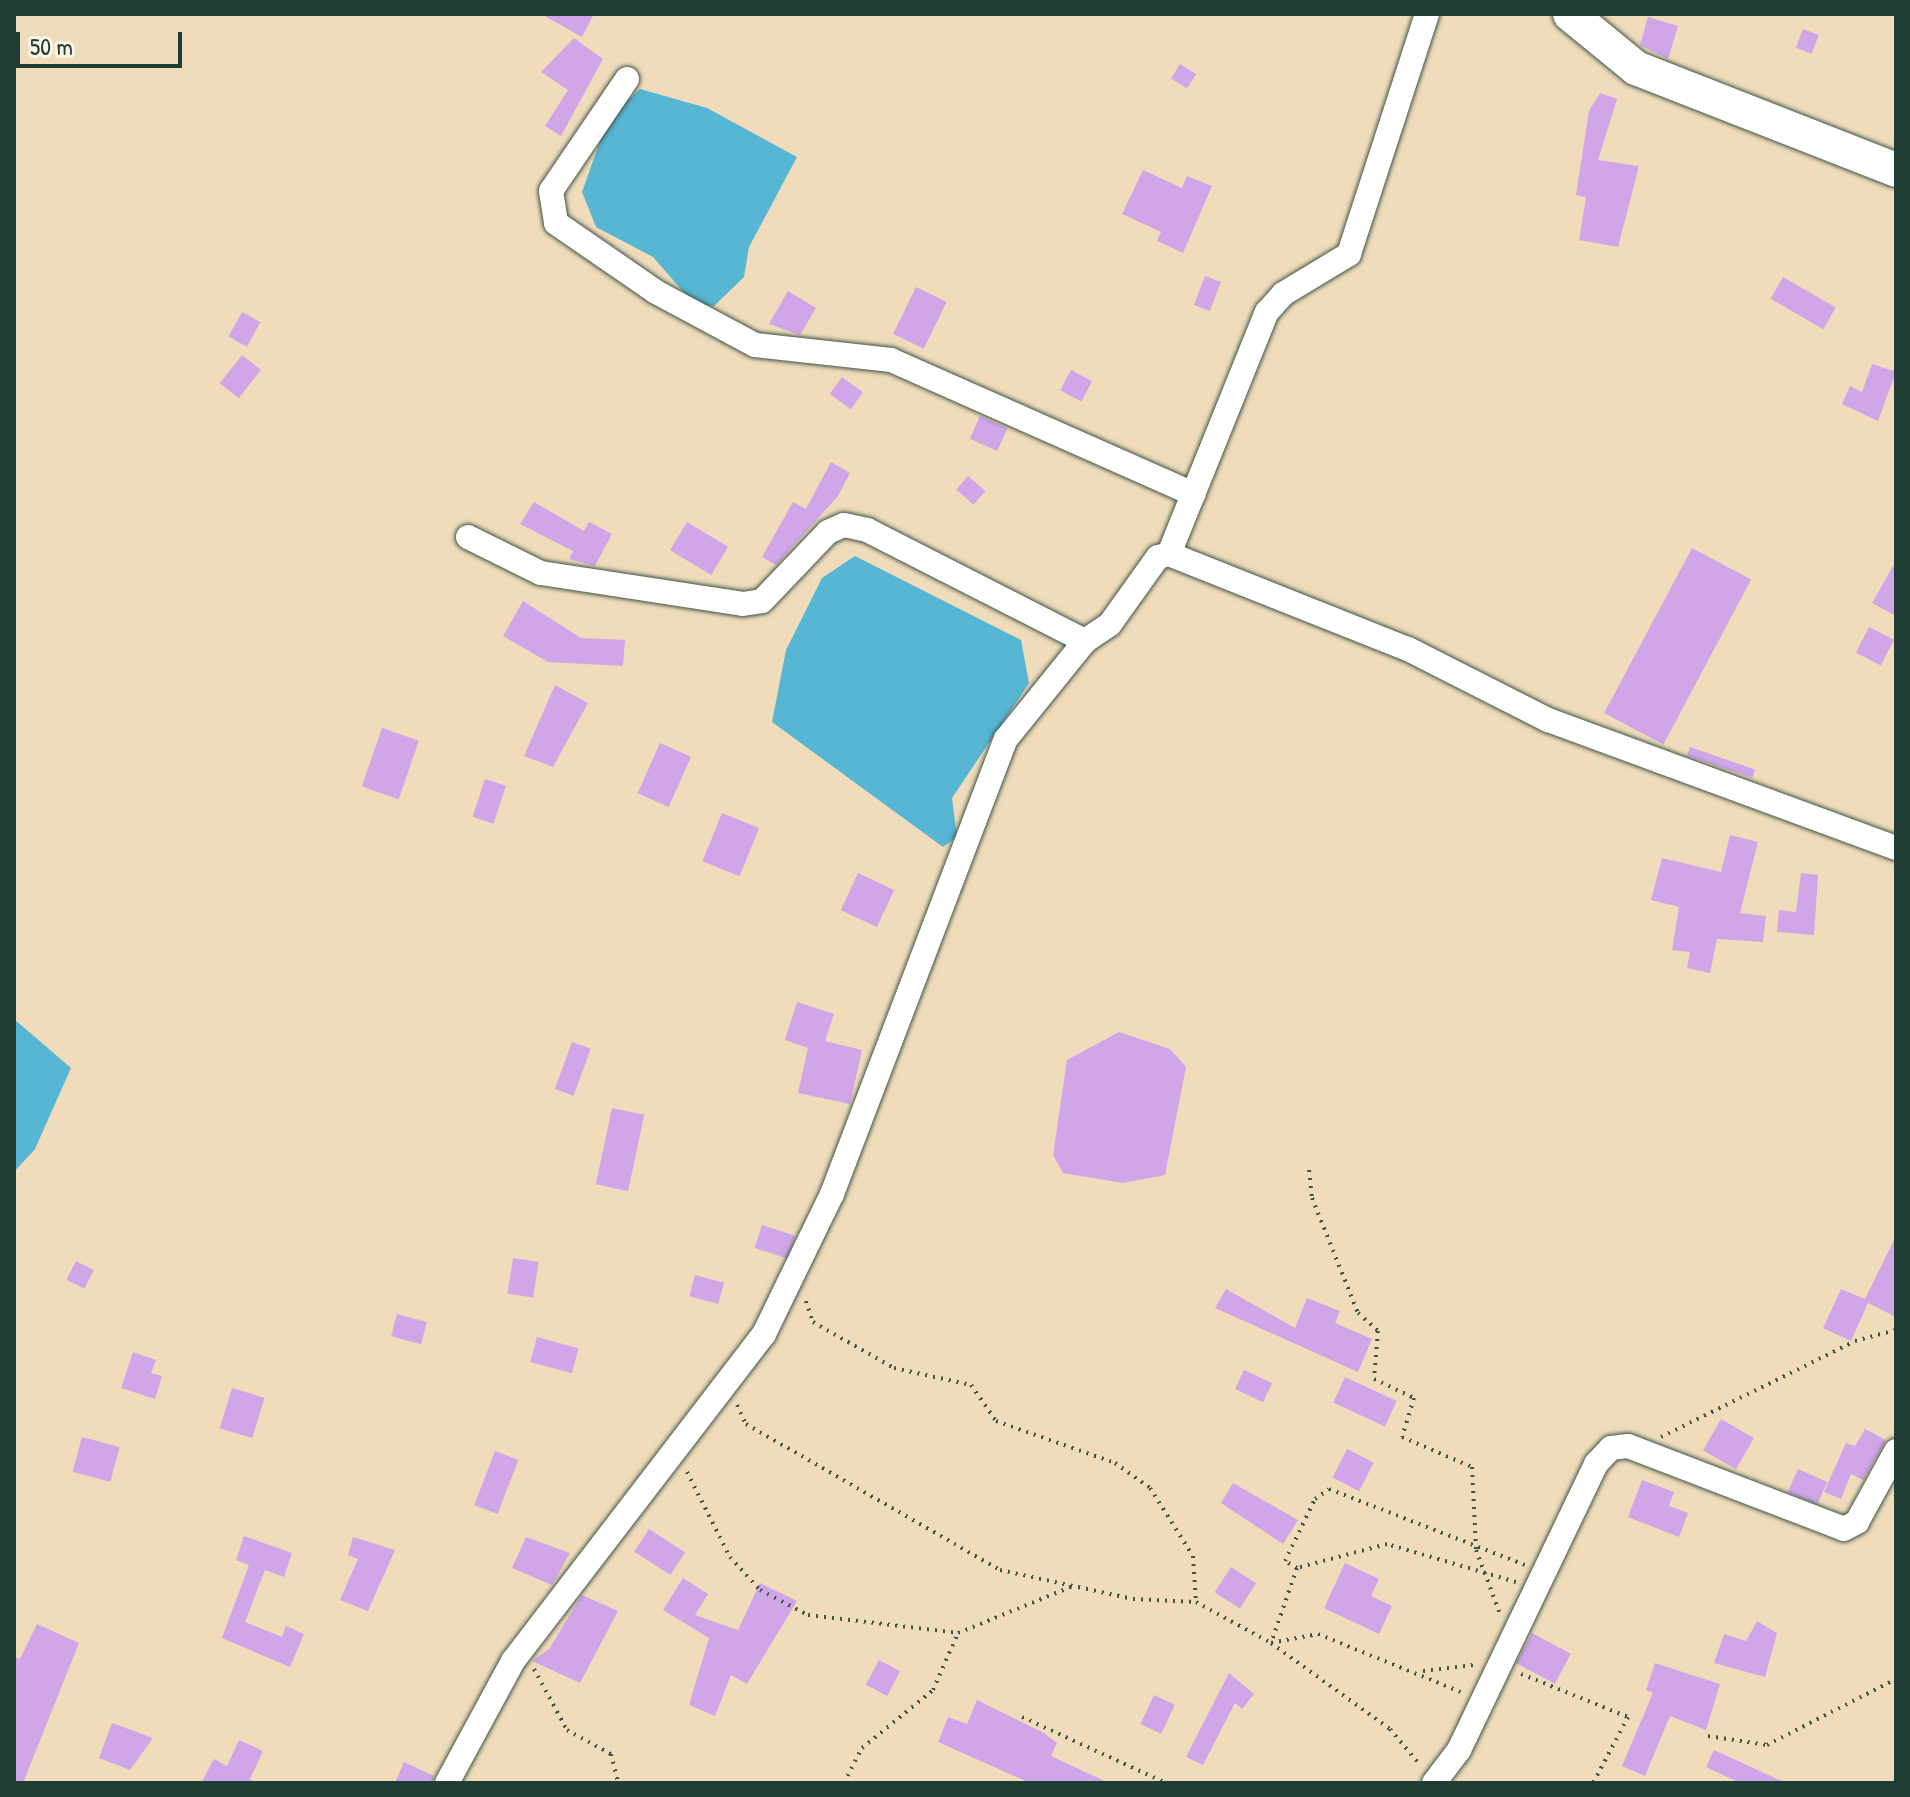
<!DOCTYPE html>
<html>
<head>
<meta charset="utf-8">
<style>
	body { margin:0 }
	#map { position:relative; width:1910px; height:1797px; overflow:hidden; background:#f0dcba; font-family:"Patrick Hand",sans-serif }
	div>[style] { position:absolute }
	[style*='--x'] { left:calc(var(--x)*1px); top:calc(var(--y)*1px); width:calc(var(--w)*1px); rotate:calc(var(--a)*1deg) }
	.water>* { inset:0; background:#56b6d4 }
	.building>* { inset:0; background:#d0a6e9; transform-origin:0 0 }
	.path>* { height:4px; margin-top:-2px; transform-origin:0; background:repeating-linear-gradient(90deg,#3e5548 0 2px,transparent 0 8px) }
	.roads { filter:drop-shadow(0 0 2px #3e5548) drop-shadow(0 0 2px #3e5548) }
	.minor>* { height:24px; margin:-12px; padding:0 12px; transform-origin:12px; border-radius:12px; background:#fff }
	.secondary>* { height:34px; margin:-17px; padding:0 17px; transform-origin:17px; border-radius:17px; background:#fff }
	span { translate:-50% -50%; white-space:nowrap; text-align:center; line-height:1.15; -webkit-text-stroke:8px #fcf5e5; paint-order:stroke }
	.frame { position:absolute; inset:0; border:16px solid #1f3d34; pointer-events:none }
	.scale { position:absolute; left:16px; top:32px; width:166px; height:36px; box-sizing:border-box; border:4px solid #1f3d34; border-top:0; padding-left:10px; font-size:24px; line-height:28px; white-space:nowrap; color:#1f3d34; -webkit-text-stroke:6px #fcf5e5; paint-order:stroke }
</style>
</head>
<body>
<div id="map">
	<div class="water">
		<i style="clip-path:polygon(640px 89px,707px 108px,797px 157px,749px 247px,744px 277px,714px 306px,694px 304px,653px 257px,596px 227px,582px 192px,608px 119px)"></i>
		<i style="clip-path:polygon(855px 556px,1021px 640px,1029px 683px,952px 798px,957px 837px,943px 847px,772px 722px,786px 650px,822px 578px)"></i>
		<i style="clip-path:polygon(14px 1019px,71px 1068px,35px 1149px,14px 1172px)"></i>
	</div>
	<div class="building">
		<i style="clip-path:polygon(541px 14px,594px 14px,582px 37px)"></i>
		<i style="clip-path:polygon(1648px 17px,1678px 26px,1668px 59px,1640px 45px)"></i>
		<i style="left:1803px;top:29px;width:17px;height:20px;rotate:21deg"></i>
		<i style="clip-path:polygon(574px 38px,603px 59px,561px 136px,545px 126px,568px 90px,541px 72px)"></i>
		<i style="left:1180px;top:64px;width:19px;height:17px;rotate:32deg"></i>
		<i style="clip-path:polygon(1600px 93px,1617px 99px,1598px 160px,1639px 166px,1618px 247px,1579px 240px,1586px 197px,1576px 195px,1589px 111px)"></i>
		<i style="clip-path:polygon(1143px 170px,1182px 188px,1187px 176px,1212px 186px,1183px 253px,1157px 241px,1161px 232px,1122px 214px)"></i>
		<i style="left:1205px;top:276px;width:17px;height:31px;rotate:21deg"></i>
		<i style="left:1783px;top:277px;width:61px;height:25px;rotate:30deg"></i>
		<i style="left:916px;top:287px;width:34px;height:52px;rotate:26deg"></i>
		<i style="clip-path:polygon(788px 291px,816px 308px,800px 335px,769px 324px)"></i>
		<i style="left:242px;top:312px;width:21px;height:28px;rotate:29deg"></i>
		<i style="left:242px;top:355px;width:24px;height:36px;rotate:38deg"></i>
		<i style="clip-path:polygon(1872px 364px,1896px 372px,1878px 421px,1842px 404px,1850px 386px,1862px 392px)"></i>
		<i style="left:1071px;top:370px;width:24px;height:23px;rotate:28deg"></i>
		<i style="left:842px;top:377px;width:26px;height:21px;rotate:36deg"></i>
		<i style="left:980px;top:416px;width:30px;height:25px;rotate:24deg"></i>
		<i style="clip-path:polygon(831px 462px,850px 473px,838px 496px,776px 565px,762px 557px,793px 502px,806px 509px)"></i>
		<i style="left:968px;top:476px;width:23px;height:18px;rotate:41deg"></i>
		<i style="clip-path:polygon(534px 502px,584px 531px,589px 522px,612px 534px,595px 566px,569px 559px,573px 551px,520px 524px)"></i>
		<i style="left:687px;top:522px;width:48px;height:33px;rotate:31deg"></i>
		<i style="left:1692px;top:548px;width:67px;height:187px;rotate:28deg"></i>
		<i style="clip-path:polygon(1896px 561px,1896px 616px,1872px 603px)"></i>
		<i style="clip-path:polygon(523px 601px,581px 638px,625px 640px,623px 666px,548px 662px,503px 636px)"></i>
		<i style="left:1869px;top:627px;width:28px;height:29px;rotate:27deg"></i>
		<i style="clip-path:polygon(555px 685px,588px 703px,553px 767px,524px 756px)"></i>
		<i style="left:382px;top:728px;width:39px;height:62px;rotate:19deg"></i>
		<i style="left:660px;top:743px;width:34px;height:55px;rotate:24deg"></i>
		<i style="left:1690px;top:747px;width:69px;height:9px;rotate:19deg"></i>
		<i style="left:485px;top:779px;width:22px;height:40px;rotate:18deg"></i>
		<i style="left:722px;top:813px;width:40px;height:52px;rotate:22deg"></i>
		<i style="clip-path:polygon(1730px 835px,1758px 842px,1740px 913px,1766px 916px,1763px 942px,1717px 939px,1710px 973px,1687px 968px,1690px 952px,1672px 950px,1679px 907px,1651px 900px,1662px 858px,1721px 872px)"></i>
		<i style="left:858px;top:873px;width:40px;height:41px;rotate:25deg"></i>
		<i style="clip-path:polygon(1801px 873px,1818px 875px,1814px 935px,1777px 932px,1779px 910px,1796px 912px)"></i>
		<i style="clip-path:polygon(797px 1002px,834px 1014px,825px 1041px,862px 1050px,850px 1104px,798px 1093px,808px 1048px,785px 1040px)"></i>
		<i style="clip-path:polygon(1119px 1032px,1170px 1049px,1186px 1067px,1165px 1175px,1123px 1183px,1063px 1173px,1053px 1155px,1067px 1060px)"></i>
		<i style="left:572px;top:1042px;width:20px;height:50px;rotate:20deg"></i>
		<i style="left:612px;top:1108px;width:33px;height:78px;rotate:12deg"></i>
		<i style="left:762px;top:1225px;width:35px;height:24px;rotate:18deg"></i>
		<i style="clip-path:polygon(1896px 1236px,1896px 1317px,1868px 1303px,1851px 1341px,1823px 1328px,1841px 1289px,1865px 1299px)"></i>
		<i style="left:513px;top:1258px;width:26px;height:36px;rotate:9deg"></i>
		<i style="left:76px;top:1261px;width:20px;height:21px;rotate:27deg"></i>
		<i style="left:695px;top:1275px;width:30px;height:22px;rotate:15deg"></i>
		<i style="clip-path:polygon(1226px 1289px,1295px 1328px,1307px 1298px,1340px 1311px,1335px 1323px,1372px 1339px,1358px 1372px,1215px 1308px)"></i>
		<i style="left:397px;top:1314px;width:31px;height:23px;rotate:15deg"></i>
		<i style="left:537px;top:1337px;width:43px;height:26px;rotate:15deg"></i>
		<i style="clip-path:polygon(133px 1352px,156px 1360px,151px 1373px,162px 1376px,155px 1399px,121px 1388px)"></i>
		<i style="left:1244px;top:1370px;width:31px;height:21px;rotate:25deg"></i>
		<i style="left:1345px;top:1377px;width:57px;height:28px;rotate:25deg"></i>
		<i style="left:232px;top:1388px;width:34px;height:42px;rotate:17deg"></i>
		<i style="left:1721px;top:1419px;width:38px;height:36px;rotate:30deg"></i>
		<i style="clip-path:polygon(1865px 1429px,1886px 1440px,1863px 1480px,1851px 1474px,1841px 1499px,1824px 1492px,1846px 1443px,1855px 1446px)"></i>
		<i style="left:82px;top:1437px;width:39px;height:36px;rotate:15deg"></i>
		<i style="left:1347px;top:1449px;width:30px;height:32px;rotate:27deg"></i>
		<i style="left:495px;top:1451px;width:25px;height:58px;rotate:21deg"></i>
		<i style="left:1798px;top:1469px;width:32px;height:25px;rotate:24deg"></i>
		<i style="clip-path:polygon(1642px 1480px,1674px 1492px,1669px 1506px,1688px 1513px,1679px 1537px,1628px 1517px)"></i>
		<i style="clip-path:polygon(1233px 1483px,1298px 1520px,1283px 1544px,1221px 1503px)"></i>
		<i style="left:649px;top:1529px;width:43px;height:27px;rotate:33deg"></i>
		<i style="clip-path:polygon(244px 1536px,292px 1553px,284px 1577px,265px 1570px,245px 1622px,282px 1637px,286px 1626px,304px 1634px,290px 1667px,222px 1638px,249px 1565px,236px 1560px)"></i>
		<i style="clip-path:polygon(353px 1537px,395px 1550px,368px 1611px,340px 1600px,358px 1559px,348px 1555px)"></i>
		<i style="clip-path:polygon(526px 1537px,570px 1553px,552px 1585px,512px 1568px)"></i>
		<i style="clip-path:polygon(1345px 1563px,1379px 1579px,1371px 1596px,1392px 1606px,1379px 1634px,1324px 1608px)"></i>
		<i style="left:1231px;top:1567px;width:30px;height:30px;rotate:33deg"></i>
		<i style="clip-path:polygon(683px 1578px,708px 1594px,695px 1615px,738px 1630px,760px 1583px,797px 1601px,747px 1684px,731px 1675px,715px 1716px,689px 1705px,709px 1638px,663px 1610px)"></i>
		<i style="clip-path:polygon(582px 1595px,618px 1611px,580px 1683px,532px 1661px,549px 1649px)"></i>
		<i style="clip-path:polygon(1757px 1621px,1777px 1633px,1765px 1677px,1714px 1663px,1724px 1634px,1746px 1641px)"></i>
		<i style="clip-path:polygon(37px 1624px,79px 1643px,23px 1783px,14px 1783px,14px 1657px,20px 1659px)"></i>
		<i style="left:1532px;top:1633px;width:44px;height:34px;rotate:28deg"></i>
		<i style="left:879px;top:1660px;width:24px;height:28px;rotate:28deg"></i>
		<i style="clip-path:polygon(1655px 1663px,1720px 1684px,1706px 1730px,1670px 1716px,1645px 1776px,1622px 1766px,1653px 1693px,1646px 1690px)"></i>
		<i style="clip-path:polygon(1229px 1673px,1254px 1694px,1242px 1709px,1235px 1703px,1203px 1765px,1186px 1757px)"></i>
		<i style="left:1154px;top:1695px;width:23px;height:32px;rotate:25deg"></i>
		<i style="clip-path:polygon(977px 1700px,1044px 1733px,1057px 1743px,1051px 1756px,1109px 1783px,1030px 1783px,938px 1742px,948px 1717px,967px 1724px)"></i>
		<i style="clip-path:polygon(112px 1723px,153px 1738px,130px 1770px,99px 1758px)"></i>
		<i style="clip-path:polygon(239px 1740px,263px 1751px,250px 1779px,256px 1783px,201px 1783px,214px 1759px,227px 1766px)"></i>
		<i style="clip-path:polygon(1714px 1750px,1786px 1783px,1740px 1783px,1706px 1767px)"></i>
		<i style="clip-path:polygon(404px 1762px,434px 1776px,432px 1783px,395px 1783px)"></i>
	</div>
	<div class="path">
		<i style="--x:1309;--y:1170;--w:28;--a:84"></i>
		<i style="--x:1312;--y:1198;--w:124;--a:68.2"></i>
		<i style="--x:1358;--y:1313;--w:27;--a:42"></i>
		<i style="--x:1378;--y:1331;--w:48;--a:94.8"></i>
		<i style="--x:1374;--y:1379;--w:44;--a:25.4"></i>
		<i style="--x:1414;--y:1398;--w:41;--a:107.1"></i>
		<i style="--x:1402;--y:1437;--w:76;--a:23.2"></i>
		<i style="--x:1472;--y:1467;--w:83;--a:87.2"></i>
		<i style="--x:1476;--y:1550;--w:68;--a:69.4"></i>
		<i style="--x:806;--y:1301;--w:22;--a:72"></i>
		<i style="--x:813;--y:1322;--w:93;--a:29.6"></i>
		<i style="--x:894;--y:1368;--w:79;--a:12.4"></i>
		<i style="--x:971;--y:1385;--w:44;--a:55.2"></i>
		<i style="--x:996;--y:1421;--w:126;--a:19.4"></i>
		<i style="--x:1115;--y:1463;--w:43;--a:35.5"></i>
		<i style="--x:1150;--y:1488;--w:80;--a:57.7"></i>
		<i style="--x:1193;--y:1556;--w:46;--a:86.3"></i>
		<i style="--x:1196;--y:1602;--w:85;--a:28.7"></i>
		<i style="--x:1271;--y:1643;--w:48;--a:-10.8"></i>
		<i style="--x:1318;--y:1634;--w:154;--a:22.1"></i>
		<i style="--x:737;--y:1405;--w:21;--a:65"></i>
		<i style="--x:746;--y:1424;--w:293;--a:29.9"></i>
		<i style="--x:1000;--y:1570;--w:136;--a:12.3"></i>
		<i style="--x:1133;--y:1599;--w:63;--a:2.7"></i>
		<i style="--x:1661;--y:1437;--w:216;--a:-26.3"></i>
		<i style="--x:1855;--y:1341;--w:42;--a:-15"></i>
		<i style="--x:687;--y:1472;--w:95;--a:63.2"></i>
		<i style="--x:730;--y:1557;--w:45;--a:47.7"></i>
		<i style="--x:760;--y:1590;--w:54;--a:27.5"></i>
		<i style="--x:808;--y:1615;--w:151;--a:6.8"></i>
		<i style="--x:958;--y:1633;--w:122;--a:-22.2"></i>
		<i style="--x:1297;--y:1568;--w:79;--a:109.1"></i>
		<i style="--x:1271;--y:1643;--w:147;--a:35.9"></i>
		<i style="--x:1390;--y:1729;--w:47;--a:50.2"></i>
		<i style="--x:1516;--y:1582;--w:134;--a:-163.6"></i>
		<i style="--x:1387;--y:1544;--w:93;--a:165.1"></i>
		<i style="--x:1297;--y:1568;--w:14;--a:-150"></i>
		<i style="--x:1285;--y:1561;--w:69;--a:-64.2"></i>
		<i style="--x:1315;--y:1499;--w:17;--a:-36"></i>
		<i style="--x:1329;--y:1489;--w:210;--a:21.2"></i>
		<i style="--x:534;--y:1669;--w:69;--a:61.6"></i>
		<i style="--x:567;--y:1730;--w:50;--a:28.6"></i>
		<i style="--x:611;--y:1754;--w:30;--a:76"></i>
		<i style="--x:1423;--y:1671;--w:51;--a:-6.7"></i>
		<i style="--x:1521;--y:1674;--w:115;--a:21.9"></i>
		<i style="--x:1628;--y:1717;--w:75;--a:117.9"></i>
		<i style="--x:1022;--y:1717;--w:158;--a:24.6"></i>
		<i style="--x:1708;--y:1736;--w:60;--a:8.7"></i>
		<i style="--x:1767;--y:1745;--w:145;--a:-27.1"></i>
		<i style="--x:844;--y:1783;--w:39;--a:-63"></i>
		<i style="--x:862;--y:1748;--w:92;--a:-39.2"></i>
		<i style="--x:933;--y:1690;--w:62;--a:-66.3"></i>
	</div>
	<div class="roads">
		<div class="minor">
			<i style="--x:627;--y:79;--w:135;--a:124.2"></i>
			<i style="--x:551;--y:191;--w:32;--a:81"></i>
			<i style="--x:556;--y:223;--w:121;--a:34.6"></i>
			<i style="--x:656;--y:292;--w:112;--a:28.2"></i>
			<i style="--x:755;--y:345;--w:137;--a:6.3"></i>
			<i style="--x:891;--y:360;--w:331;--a:23.9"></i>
			<i style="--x:468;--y:537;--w:81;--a:26.3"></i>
			<i style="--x:541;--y:573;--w:204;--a:8.7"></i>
			<i style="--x:743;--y:604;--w:19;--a:-9"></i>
			<i style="--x:762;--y:601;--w:95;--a:-46.3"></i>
			<i style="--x:828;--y:532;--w:17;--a:-24"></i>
			<i style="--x:844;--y:525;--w:24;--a:12"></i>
			<i style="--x:867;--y:530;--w:245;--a:27"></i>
			<i style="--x:1169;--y:554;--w:261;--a:-68"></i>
			<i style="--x:1267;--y:312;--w:24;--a:-48"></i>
			<i style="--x:1283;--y:294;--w:77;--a:-31.2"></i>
			<i style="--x:1349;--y:254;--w:252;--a:-72"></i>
			<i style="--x:447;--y:1783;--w:139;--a:-61.6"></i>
			<i style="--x:513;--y:1661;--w:412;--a:-52.5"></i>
			<i style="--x:764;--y:1334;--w:156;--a:-64.1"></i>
			<i style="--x:832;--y:1194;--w:487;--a:-69.1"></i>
			<i style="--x:1006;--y:739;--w:126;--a:-51.1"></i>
			<i style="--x:1085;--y:641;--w:30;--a:-34"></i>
			<i style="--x:1110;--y:624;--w:82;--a:-54.4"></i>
			<i style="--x:1158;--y:557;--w:11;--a:-15"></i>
			<i style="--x:1169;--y:554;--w:257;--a:21.7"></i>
			<i style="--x:1408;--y:649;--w:157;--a:26.9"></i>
			<i style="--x:1548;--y:720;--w:371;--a:20.2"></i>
			<i style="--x:1434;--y:1783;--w:41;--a:-52.9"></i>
			<i style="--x:1459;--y:1750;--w:317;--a:-64.4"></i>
			<i style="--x:1596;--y:1464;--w:22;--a:-47"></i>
			<i style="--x:1611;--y:1448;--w:17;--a:-7"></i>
			<i style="--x:1628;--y:1446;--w:231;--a:21"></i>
			<i style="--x:1844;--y:1529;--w:15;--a:-28"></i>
			<i style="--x:1857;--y:1522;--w:81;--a:-61.2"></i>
		</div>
		<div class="secondary">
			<i style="--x:1570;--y:14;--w:85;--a:39.3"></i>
			<i style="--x:1636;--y:68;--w:279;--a:21.4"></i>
		</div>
	</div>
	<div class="frame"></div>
	<div class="scale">50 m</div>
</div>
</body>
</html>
